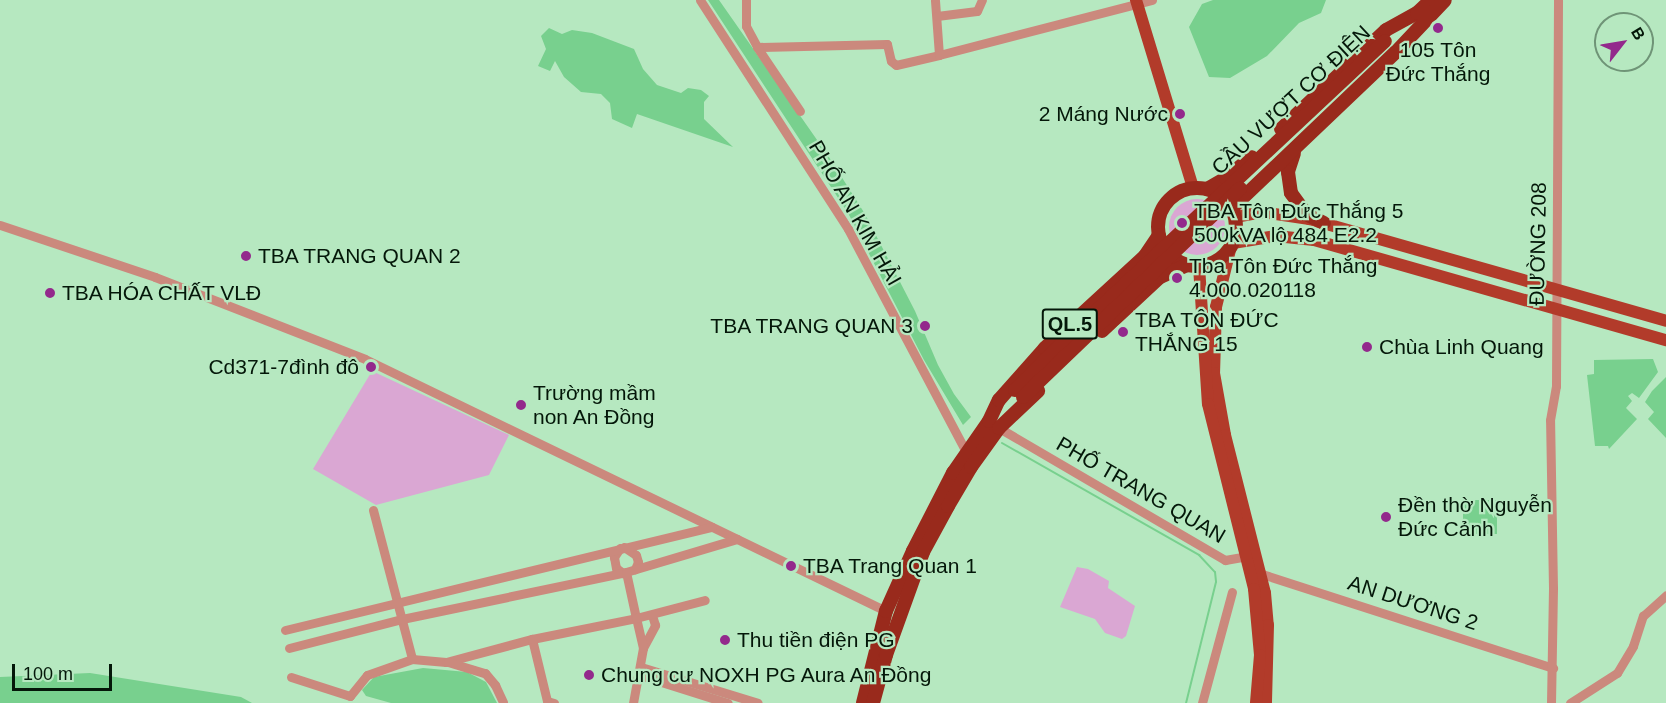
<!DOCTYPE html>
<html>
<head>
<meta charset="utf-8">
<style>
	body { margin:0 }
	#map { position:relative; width:1666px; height:703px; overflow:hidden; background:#b6e8c0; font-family:Helvetica,sans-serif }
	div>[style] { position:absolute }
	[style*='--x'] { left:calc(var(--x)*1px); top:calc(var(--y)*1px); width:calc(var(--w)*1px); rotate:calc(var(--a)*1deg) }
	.green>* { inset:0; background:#daa7d3 }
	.round { border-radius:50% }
	.water>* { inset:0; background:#78d08e; transform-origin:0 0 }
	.stream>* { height:2px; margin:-1px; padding:0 1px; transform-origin:1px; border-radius:1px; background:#78d08e }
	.minor>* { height:9px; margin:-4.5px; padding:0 4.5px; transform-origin:4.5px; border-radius:4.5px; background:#cb897d }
	.major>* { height:12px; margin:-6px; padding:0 6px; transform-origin:6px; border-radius:6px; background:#b23b2a }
	.highway>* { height:14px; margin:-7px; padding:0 7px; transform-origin:7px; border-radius:7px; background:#992a1c }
	.highway>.ring { margin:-7px; padding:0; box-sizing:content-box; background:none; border:14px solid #992a1c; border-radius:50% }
	.highway-bridge>* { height:14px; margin:-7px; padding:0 7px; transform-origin:7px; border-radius:7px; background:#992a1c }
	.dots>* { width:16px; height:16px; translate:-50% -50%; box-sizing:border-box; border:3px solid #b6e8c0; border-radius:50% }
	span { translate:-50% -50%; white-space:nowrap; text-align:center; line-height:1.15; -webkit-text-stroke:4.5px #b6e8c0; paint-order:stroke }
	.shield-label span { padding:2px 4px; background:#b6e8c0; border:2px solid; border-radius:4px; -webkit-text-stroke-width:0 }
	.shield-label { font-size:20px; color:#041709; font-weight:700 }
	.poi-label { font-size:21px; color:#041709 }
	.right { translate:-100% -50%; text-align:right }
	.left { translate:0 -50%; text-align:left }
	.street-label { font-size:21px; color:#041709 }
	.north { position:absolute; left:1594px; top:12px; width:60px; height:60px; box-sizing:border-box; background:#b6e8c0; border:2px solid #6f9477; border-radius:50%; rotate:59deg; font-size:16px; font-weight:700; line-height:24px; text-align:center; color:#041709 }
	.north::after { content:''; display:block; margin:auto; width:21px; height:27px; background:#93298c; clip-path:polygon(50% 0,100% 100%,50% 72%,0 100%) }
	.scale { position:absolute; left:12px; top:664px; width:100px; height:27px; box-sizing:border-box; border:3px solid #041709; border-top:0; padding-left:8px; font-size:18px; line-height:21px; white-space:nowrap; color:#041709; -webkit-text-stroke:4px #b6e8c0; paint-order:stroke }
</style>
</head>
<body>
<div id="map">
	<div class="green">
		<i class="round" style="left:1169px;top:199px;width:56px;height:56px"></i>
		<i style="clip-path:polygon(372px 371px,509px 435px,489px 475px,376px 505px,313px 469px)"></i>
		<i style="clip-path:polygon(1077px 567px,1088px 569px,1109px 581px,1108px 588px,1135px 606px,1126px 636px,1122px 639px,1105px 633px,1095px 619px,1060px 607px)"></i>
	</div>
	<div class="water">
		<i style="clip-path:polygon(708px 0,719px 0,829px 157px,865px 214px,915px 311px,938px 365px,954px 394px,971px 417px,963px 425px,924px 360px,848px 213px)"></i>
		<i style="clip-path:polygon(1213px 0,1326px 0,1321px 13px,1299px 23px,1267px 56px,1230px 78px,1209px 77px,1189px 27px,1202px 4px)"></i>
		<i style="clip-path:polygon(549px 28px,562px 34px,572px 30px,592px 33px,634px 49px,643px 69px,657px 85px,681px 93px,688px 88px,701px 90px,709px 96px,704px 102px,704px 119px,733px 147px,637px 114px,632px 128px,612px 119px,610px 103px,601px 94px,581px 92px,564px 77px,555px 61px,550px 71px,538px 66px,546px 49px,541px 36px)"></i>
		<i style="clip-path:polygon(1653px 359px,1658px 372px,1639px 398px,1632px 393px,1628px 396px,1632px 401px,1626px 408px,1637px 419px,1609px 449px,1608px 446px,1595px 446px,1587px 375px,1594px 374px,1594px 360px)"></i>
		<i style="clip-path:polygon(1666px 377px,1666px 438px,1648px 419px,1654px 412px,1645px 402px,1652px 391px)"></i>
		<i style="left:1463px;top:500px;width:34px;height:34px"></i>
		<i style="clip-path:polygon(423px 668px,467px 672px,486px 682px,497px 703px,391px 703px,366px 696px,362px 690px,374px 677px)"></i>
		<i style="clip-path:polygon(90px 673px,241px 697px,252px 703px,0 703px,0 677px)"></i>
	</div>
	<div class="stream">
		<i style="--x:1002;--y:443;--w:227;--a:29.6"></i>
		<i style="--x:1199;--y:555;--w:23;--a:47"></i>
		<i style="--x:1215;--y:572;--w:10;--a:84"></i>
		<i style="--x:1216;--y:582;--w:125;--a:103.9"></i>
	</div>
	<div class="minor">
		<i style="--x:700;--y:0;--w:273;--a:57.1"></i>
		<i style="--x:848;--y:229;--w:252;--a:62.1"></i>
		<i style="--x:746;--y:0;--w:26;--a:90"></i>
		<i style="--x:746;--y:26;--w:24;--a:62"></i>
		<i style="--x:757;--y:47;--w:130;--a:-1.3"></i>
		<i style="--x:887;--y:44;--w:17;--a:77"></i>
		<i style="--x:891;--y:61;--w:6;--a:39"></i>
		<i style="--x:896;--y:65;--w:44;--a:-13.1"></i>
		<i style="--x:939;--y:55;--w:55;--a:-94.2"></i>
		<i style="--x:937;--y:16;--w:40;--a:-7.1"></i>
		<i style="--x:977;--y:11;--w:12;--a:-66"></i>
		<i style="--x:757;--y:47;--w:77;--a:56.1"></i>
		<i style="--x:939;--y:55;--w:220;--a:-14.5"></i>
		<i style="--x:0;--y:225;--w:163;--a:18.5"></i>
		<i style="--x:155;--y:277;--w:225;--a:21.3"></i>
		<i style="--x:365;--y:359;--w:579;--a:25.81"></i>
		<i style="--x:999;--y:428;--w:262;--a:30.3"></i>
		<i style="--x:1225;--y:560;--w:23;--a:-10"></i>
		<i style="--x:1248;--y:556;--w:4;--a:63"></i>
		<i style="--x:373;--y:510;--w:154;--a:75.3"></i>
		<i style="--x:412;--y:659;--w:34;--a:5"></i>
		<i style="--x:446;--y:662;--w:89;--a:-15"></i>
		<i style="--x:624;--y:547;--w:14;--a:34"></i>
		<i style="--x:636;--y:555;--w:7;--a:74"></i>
		<i style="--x:638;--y:562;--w:8;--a:113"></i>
		<i style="--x:620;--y:548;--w:11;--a:124"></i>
		<i style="--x:614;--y:557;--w:11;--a:80"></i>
		<i style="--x:616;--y:568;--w:9;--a:36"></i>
		<i style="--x:1259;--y:570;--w:5;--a:53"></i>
		<i style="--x:1262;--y:574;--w:306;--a:17.9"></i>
		<i style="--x:285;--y:630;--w:439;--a:-13.6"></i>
		<i style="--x:289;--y:648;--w:117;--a:-14.4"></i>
		<i style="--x:402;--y:619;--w:229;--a:-11.8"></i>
		<i style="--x:626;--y:572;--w:116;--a:-16.6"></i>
		<i style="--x:643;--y:648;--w:26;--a:-62"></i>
		<i style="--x:655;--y:625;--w:10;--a:-107"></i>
		<i style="--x:448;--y:662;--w:39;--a:17"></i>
		<i style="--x:485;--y:673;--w:16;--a:50"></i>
		<i style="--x:495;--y:685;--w:19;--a:65"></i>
		<i style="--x:641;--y:667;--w:122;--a:17.1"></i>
		<i style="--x:639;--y:675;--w:93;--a:17.5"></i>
		<i style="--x:291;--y:677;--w:62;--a:17.9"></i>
		<i style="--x:350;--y:696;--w:27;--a:-51"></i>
		<i style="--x:367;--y:675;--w:48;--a:-19.6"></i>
		<i style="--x:554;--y:703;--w:7;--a:-164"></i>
		<i style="--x:547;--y:701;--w:64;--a:-103.6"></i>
		<i style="--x:532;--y:639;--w:106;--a:-11.4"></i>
		<i style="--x:636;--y:618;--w:47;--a:-102.3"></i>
		<i style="--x:633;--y:703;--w:56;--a:-79.7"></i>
		<i style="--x:643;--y:648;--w:31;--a:-103"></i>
		<i style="--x:636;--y:618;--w:71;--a:-14.6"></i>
		<i style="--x:1202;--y:703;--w:115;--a:-74.9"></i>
		<i style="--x:1551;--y:703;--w:115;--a:-89"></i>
		<i style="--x:1553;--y:588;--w:168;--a:-91"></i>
		<i style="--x:1550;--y:420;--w:35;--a:-80"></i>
		<i style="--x:1556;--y:386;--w:386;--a:-89.7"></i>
		<i style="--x:1570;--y:703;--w:56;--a:-32.6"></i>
		<i style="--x:1617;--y:673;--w:31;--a:-59"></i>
		<i style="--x:1633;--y:646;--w:32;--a:-72"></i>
		<i style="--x:1643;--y:616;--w:31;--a:-42"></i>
	</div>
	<div class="major">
		<i style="--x:1136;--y:0;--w:196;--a:73.1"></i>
		<i style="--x:1235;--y:217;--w:27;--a:-10"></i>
		<i style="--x:1262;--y:212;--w:48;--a:8.5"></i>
		<i style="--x:1309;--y:219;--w:371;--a:15.9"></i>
		<i style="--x:1233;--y:243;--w:44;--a:-9.2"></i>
		<i style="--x:1276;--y:236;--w:38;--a:6"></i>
		<i style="--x:1314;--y:240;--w:366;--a:15.9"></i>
		<i style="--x:1230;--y:250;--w:59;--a:103.8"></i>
		<i style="--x:1216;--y:307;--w:66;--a:91.7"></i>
		<i style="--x:1214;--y:373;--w:63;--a:79.9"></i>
		<i style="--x:1225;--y:435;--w:163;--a:75.8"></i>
		<i style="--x:1265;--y:593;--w:32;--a:85"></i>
		<i style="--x:1268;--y:625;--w:78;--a:91.5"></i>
		<i style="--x:1199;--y:266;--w:138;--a:86.3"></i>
		<i style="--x:1208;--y:404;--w:191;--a:76"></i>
		<i style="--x:1254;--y:589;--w:66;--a:84.8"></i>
		<i style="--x:1260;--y:655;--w:48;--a:94.8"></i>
	</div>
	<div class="highway">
		<i style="--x:1281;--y:129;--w:144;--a:-43.3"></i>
		<i style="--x:1386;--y:30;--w:35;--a:-29"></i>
		<i style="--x:1417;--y:13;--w:19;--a:-43"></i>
		<i style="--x:1294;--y:153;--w:20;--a:108"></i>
		<i style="--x:1288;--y:172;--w:21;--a:82"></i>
		<i style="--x:1291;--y:193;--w:26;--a:54"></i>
		<i style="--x:1306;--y:214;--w:20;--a:27"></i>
		<i class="ring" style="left:1158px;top:188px;width:64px;height:64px"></i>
		<i style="--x:1207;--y:189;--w:22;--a:-30"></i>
		<i style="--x:1226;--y:178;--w:33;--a:-39"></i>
		<i style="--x:1232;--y:208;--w:226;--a:-43.6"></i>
		<i style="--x:1396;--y:52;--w:71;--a:-46.7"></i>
		<i style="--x:1102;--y:331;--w:79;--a:-43"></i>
		<i style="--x:1160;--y:277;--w:30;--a:-24"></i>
		<i style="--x:863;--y:703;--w:95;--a:-76"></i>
		<i style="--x:886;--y:611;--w:66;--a:-65.8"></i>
		<i style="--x:913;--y:551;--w:88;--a:-62.9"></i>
		<i style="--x:953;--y:473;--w:63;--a:-55.3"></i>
		<i style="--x:989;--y:421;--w:23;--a:-65"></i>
		<i style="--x:999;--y:400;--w:69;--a:-48.5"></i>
		<i style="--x:1045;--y:348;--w:136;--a:-42.6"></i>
		<i style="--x:1145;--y:256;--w:25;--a:-56"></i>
		<i style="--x:873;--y:703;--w:50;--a:-74.8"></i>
		<i style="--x:886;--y:655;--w:109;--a:-70.2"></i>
		<i style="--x:923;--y:552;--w:52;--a:-61.5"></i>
		<i style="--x:948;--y:506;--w:45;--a:-59.5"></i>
		<i style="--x:971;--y:467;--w:48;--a:-54.3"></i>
		<i style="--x:999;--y:428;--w:54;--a:-43.5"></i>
	</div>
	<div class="highway-bridge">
		<i style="--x:1015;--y:390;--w:81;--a:-44.5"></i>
		<i style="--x:1073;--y:333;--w:427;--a:-43.1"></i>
		<i style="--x:1023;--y:397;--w:301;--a:-43.8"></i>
	</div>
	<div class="dots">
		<i style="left:1438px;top:28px;background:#93298c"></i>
		<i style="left:1180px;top:114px;background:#93298c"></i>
		<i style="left:1182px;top:223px;background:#93298c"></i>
		<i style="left:246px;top:256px;background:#93298c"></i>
		<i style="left:1177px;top:278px;background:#93298c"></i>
		<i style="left:50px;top:293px;background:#93298c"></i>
		<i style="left:925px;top:326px;background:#93298c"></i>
		<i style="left:1123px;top:332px;background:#93298c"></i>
		<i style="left:1367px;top:347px;background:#93298c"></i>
		<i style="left:371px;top:367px;background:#93298c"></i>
		<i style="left:521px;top:405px;background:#93298c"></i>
		<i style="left:1386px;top:517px;background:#93298c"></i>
		<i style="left:791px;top:566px;background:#93298c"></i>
		<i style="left:725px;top:640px;background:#93298c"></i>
		<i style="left:589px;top:675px;background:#93298c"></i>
	</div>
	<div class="shield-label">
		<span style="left:1070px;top:324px">QL.5</span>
	</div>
	<div class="poi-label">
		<span style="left:1438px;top:62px">105 Tôn<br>Đức Thắng</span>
		<span class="right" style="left:1168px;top:114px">2 Máng Nước</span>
		<span class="left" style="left:1194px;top:223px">TBA Tôn Đức Thắng 5<br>500kVA lộ 484 E2.2</span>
		<span class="left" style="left:258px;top:256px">TBA TRANG QUAN 2</span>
		<span class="left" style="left:1189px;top:278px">Tba Tôn Đức Thắng<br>4.000.020118</span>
		<span class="left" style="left:62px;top:293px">TBA HÓA CHẤT VLĐ</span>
		<span class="left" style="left:1135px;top:332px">TBA TÔN ĐỨC<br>THẮNG 15</span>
		<span class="right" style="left:913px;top:326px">TBA TRANG QUAN 3</span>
		<span class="left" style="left:1379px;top:347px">Chùa Linh Quang</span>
		<span class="right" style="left:359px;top:367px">Cd371-7đình đô</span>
		<span class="left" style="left:533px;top:405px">Trường mầm<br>non An Đồng</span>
		<span class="left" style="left:1398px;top:517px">Đền thờ Nguyễn<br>Đức Cảnh</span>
		<span class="left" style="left:803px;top:566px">TBA Trang Quan 1</span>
		<span class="left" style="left:737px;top:640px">Thu tiền điện PG</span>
		<span class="left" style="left:601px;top:675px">Chung cư NOXH PG Aura An Đồng</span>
	</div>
	<div class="street-label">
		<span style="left:1291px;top:100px;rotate:-43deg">CẦU VƯỢT CƠ ĐIỆN</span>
		<span style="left:855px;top:213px;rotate:60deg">PHỐ AN KIM HẢI</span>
		<span style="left:1538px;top:244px;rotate:-89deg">ĐƯỜNG 208</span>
		<span style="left:1141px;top:490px;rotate:30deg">PHỐ TRANG QUAN</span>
		<span style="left:1413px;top:603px;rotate:18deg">AN DƯƠNG 2</span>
	</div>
	<div class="north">B</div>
	<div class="scale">100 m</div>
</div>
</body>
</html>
